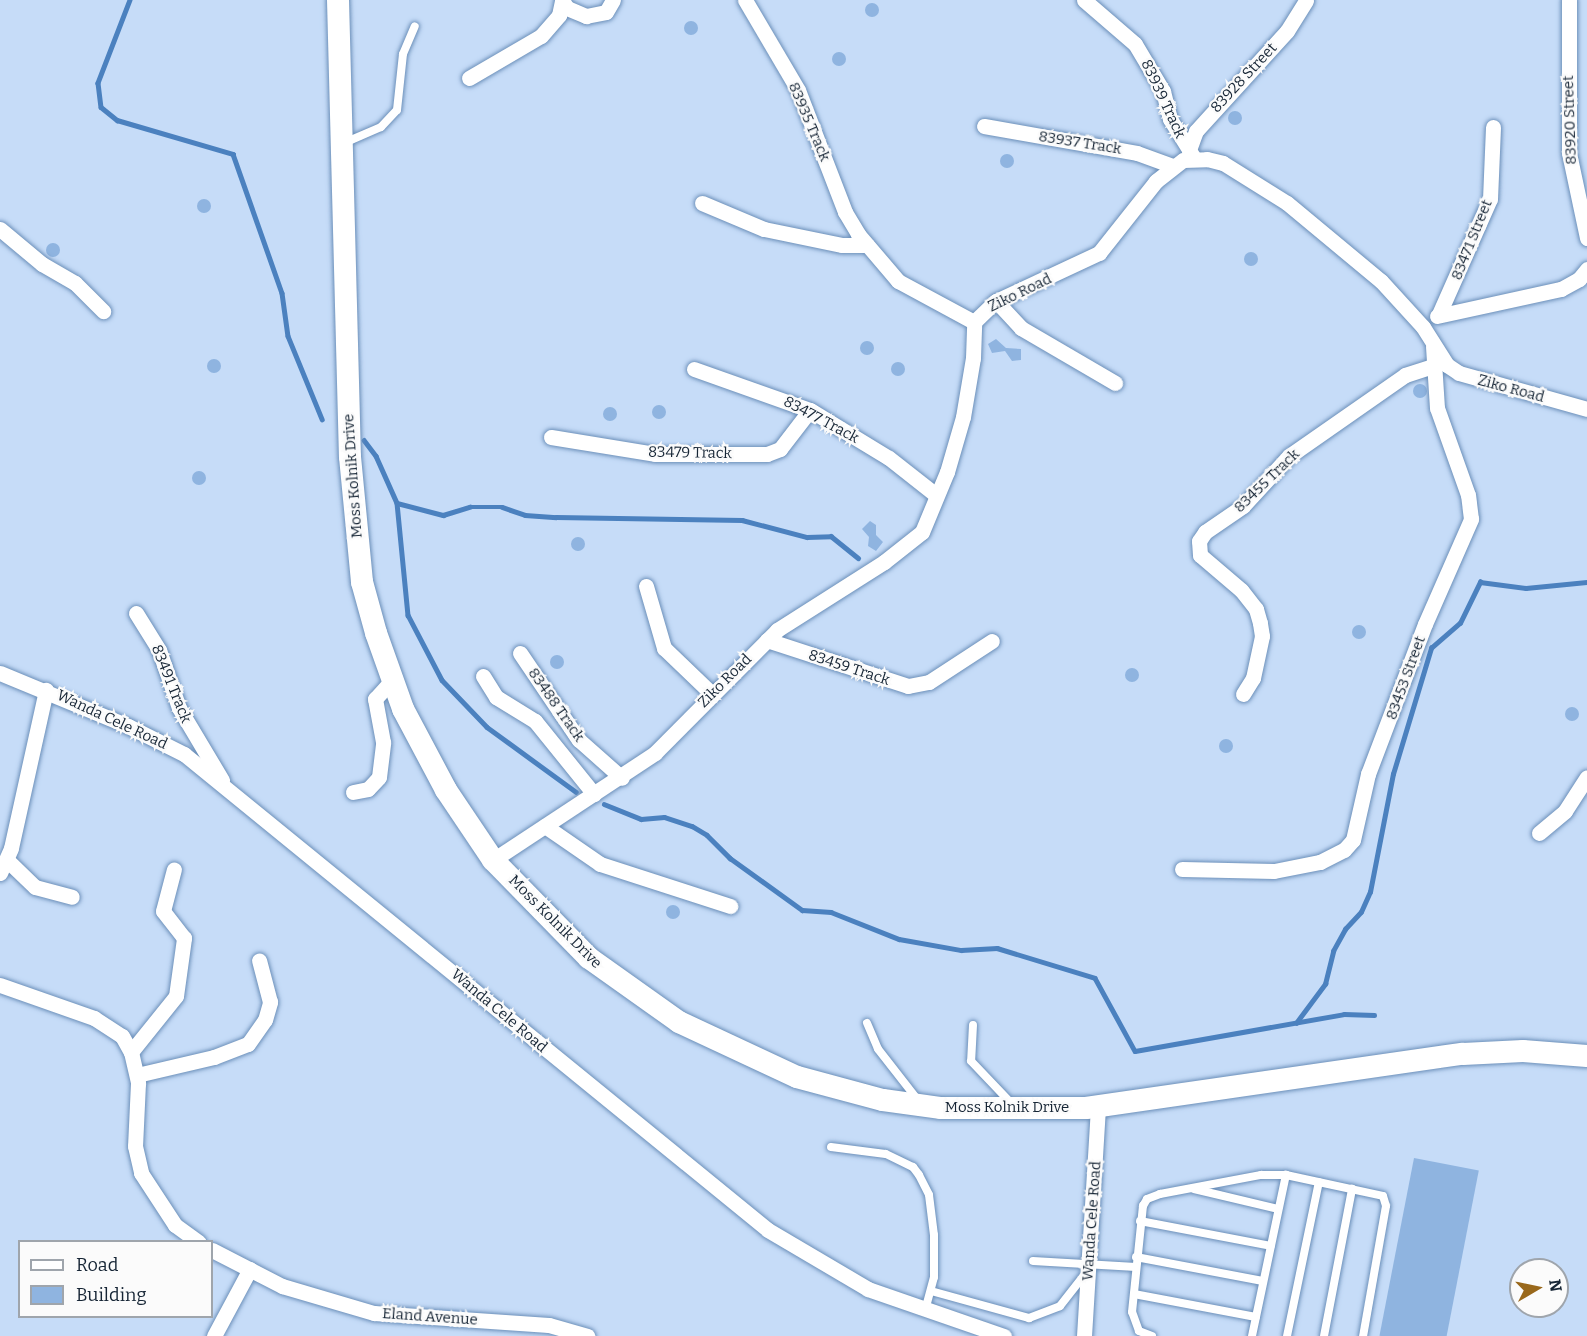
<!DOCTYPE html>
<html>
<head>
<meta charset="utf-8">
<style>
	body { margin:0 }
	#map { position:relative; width:1587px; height:1336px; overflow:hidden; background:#c6dcf8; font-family:Bitter,serif }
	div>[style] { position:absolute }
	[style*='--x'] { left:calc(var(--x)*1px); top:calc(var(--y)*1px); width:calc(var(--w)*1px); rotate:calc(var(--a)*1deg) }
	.stream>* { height:4.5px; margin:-2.25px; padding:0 2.25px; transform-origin:2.25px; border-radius:2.25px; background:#4b81bf }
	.building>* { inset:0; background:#8fb4e0; transform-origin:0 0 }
	.round { border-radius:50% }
	.roads { filter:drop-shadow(0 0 2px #6b8fb9) drop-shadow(0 0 2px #6b8fb9) }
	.service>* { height:8px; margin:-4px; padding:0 4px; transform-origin:4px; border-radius:4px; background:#fff }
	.minor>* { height:15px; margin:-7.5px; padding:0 7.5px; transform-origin:7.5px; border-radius:7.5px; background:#fff }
	.secondary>* { height:22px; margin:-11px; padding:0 11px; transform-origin:11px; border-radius:11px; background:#fff }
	span { translate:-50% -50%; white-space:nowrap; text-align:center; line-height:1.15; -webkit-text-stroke:4.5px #fbfbfb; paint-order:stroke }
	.street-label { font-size:15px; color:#162535 }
	.legend { position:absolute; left:18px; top:1240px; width:195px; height:78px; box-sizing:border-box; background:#fbfbfb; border:2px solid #9fa5ac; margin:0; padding:8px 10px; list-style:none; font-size:18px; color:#162535 }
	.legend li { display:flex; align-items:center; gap:12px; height:30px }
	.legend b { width:30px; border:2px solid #9fa5ac }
	.north { position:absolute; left:1509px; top:1258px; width:60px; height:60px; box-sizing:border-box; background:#fbfbfb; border:2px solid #9fa5ac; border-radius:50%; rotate:81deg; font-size:16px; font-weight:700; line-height:24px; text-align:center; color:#162535 }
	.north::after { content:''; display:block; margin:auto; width:21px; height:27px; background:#99681b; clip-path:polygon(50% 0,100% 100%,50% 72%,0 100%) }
</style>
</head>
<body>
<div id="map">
	<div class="stream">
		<i style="--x:130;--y:0;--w:89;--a:111.1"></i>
		<i style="--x:98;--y:83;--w:24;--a:83"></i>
		<i style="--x:101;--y:107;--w:21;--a:39"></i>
		<i style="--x:117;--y:120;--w:121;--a:16.3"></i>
		<i style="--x:233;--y:154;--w:147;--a:70.6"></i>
		<i style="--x:282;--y:293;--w:43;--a:82.1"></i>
		<i style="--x:288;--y:336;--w:90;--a:67.7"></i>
		<i style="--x:364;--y:440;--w:20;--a:53"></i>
		<i style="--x:376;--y:456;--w:51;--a:65.9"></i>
		<i style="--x:397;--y:503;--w:113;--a:84.4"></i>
		<i style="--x:408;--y:615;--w:73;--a:62.4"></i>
		<i style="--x:442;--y:680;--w:65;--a:46.2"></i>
		<i style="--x:487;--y:727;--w:110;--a:36.1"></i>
		<i style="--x:397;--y:503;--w:48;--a:14.6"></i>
		<i style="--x:443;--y:515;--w:28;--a:-17"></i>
		<i style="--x:470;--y:507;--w:32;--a:0"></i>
		<i style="--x:502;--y:507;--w:24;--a:19"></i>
		<i style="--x:525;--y:515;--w:31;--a:4"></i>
		<i style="--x:556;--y:517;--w:186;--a:0.9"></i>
		<i style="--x:742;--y:520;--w:67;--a:14.7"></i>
		<i style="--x:807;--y:537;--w:24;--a:-2"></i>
		<i style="--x:831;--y:536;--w:35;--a:39"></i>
		<i style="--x:604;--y:804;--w:40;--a:22"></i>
		<i style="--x:641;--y:819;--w:23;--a:-5"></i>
		<i style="--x:664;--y:817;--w:29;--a:18"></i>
		<i style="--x:692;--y:826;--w:17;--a:31"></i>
		<i style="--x:707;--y:835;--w:33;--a:45"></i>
		<i style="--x:730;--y:858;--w:89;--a:35.8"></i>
		<i style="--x:802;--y:910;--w:29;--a:4"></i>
		<i style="--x:831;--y:912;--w:73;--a:21.7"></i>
		<i style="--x:899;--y:939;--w:63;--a:10.1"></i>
		<i style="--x:961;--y:950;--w:36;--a:-3"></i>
		<i style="--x:997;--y:948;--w:102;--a:17"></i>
		<i style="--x:1095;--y:978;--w:83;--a:61.3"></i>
		<i style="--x:1135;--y:1051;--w:212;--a:-10"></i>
		<i style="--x:1344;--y:1014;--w:30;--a:2"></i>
		<i style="--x:1296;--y:1023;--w:49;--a:-53.4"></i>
		<i style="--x:1325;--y:984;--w:34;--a:-76"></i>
		<i style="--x:1333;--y:951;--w:25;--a:-61"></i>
		<i style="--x:1345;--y:929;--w:23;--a:-47"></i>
		<i style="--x:1361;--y:912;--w:22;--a:-66"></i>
		<i style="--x:1370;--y:892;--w:120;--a:-79"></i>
		<i style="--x:1393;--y:774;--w:132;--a:-73.2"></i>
		<i style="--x:1431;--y:648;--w:38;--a:-41"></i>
		<i style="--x:1460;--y:623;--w:46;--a:-64"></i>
		<i style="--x:1480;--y:582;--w:46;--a:7.4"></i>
		<i style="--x:1526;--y:588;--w:61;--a:-5.6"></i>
	</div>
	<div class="building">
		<i class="round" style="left:865px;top:3px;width:14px;height:14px"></i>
		<i class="round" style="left:684px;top:21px;width:14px;height:14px"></i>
		<i class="round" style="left:832px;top:52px;width:14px;height:14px"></i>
		<i class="round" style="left:1228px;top:111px;width:14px;height:14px"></i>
		<i class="round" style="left:1000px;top:154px;width:14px;height:14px"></i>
		<i class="round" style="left:197px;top:199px;width:14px;height:14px"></i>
		<i class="round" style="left:46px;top:243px;width:14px;height:14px"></i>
		<i class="round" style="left:1244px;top:252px;width:14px;height:14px"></i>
		<i style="clip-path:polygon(996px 339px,1006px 348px,1021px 349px,1021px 360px,1012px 361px,1005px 351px,992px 353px,988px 344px)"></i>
		<i class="round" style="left:860px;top:341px;width:14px;height:14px"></i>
		<i class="round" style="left:207px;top:359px;width:14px;height:14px"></i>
		<i class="round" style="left:891px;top:362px;width:14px;height:14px"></i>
		<i class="round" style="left:1413px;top:384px;width:14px;height:14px"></i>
		<i class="round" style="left:652px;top:405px;width:14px;height:14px"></i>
		<i class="round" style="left:603px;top:407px;width:14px;height:14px"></i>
		<i class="round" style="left:192px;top:471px;width:14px;height:14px"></i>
		<i style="clip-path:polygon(870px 521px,876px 525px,876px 535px,883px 542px,876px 551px,868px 546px,869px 537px,862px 529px)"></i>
		<i class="round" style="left:571px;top:537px;width:14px;height:14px"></i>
		<i class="round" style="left:1352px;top:625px;width:14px;height:14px"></i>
		<i class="round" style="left:550px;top:655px;width:14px;height:14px"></i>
		<i class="round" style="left:1125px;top:668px;width:14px;height:14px"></i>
		<i class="round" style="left:1565px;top:707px;width:14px;height:14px"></i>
		<i class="round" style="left:1219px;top:739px;width:14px;height:14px"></i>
		<i class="round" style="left:666px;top:905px;width:14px;height:14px"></i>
		<i style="left:1414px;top:1158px;width:66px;height:181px;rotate:11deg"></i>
	</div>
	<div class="roads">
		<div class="service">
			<i style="--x:344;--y:143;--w:40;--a:-23.4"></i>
			<i style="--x:381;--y:127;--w:23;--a:-47"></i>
			<i style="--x:397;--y:110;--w:56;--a:-83.9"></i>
			<i style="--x:403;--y:54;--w:30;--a:-67"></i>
			<i style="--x:867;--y:1023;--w:28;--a:67"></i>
			<i style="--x:878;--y:1049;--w:63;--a:52"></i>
			<i style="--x:973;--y:1025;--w:36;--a:93"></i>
			<i style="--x:971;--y:1061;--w:58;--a:46.4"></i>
			<i style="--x:831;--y:1147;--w:55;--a:7.3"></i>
			<i style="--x:886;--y:1154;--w:30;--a:26"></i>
			<i style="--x:913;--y:1167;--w:10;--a:53"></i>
			<i style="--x:919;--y:1175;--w:22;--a:63"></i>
			<i style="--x:929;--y:1195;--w:40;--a:82.9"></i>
			<i style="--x:934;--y:1235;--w:42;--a:90"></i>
			<i style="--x:934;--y:1277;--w:35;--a:105"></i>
			<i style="--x:1194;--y:1189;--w:86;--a:13.4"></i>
			<i style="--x:1140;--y:1221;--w:133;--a:10.8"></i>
			<i style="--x:1136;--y:1257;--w:129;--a:10.7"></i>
			<i style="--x:1033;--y:1261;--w:103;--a:3.3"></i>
			<i style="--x:931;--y:1291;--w:102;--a:15.4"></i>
			<i style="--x:1029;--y:1318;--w:33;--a:-21"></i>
			<i style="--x:1060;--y:1306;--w:41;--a:-52"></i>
			<i style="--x:1134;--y:1294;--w:124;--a:10.7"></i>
			<i style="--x:1152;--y:1336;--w:14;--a:-159"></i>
			<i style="--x:1139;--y:1331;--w:20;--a:-110"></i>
			<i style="--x:1132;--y:1312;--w:107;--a:-84.1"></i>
			<i style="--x:1143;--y:1206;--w:8;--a:-60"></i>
			<i style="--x:1147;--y:1199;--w:14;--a:-21"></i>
			<i style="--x:1160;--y:1194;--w:103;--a:-10.7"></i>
			<i style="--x:1261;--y:1175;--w:25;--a:0"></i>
			<i style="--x:1286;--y:1175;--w:99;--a:12.2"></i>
			<i style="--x:1383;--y:1196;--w:10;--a:73"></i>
			<i style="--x:1386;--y:1206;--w:132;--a:100"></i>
			<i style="--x:1252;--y:1336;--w:165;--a:-78.1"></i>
			<i style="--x:1287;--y:1336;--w:157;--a:-78.3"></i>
			<i style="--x:1324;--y:1336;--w:150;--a:-79.2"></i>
		</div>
		<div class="minor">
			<i style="--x:562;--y:0;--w:9;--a:58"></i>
			<i style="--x:567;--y:8;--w:21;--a:23"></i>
			<i style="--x:586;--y:16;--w:20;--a:-11"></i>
			<i style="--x:606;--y:12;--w:14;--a:-60"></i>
			<i style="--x:745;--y:0;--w:104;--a:59.5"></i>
			<i style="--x:798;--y:90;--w:131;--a:68.9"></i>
			<i style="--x:845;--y:212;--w:26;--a:59"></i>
			<i style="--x:858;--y:234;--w:62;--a:49.6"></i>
			<i style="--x:898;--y:281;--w:86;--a:28.3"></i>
			<i style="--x:1084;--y:0;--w:67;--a:40.8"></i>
			<i style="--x:1135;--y:44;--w:55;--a:59.2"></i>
			<i style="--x:1163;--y:91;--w:29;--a:76"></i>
			<i style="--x:1170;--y:119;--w:36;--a:58"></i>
			<i style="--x:1569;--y:0;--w:153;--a:90"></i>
			<i style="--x:1569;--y:153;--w:87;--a:78"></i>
			<i style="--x:469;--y:78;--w:83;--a:-30.3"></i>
			<i style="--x:541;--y:36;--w:28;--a:-49"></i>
			<i style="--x:559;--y:15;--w:14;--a:-78"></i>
			<i style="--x:984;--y:126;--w:155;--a:10"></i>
			<i style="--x:1137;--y:153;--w:38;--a:20"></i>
			<i style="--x:1194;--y:158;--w:9;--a:-122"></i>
			<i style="--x:1189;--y:150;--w:20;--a:-70"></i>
			<i style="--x:1196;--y:131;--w:135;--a:-47.7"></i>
			<i style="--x:1287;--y:31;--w:36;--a:-58"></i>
			<i style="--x:702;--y:203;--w:67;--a:22.8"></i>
			<i style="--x:764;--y:229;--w:80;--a:11.6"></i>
			<i style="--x:842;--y:245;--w:25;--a:0"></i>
			<i style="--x:0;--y:229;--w:55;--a:39.8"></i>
			<i style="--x:42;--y:264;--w:38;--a:30"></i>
			<i style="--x:75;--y:283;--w:40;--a:45"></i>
			<i style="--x:996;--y:301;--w:37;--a:47"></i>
			<i style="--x:1021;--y:328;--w:109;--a:30.3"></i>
			<i style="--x:1439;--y:314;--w:126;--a:-66.1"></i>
			<i style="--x:1490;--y:199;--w:72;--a:-87.6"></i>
			<i style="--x:1437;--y:316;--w:127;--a:-12.3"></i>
			<i style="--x:1561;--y:289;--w:21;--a:-29"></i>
			<i style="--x:1579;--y:279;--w:13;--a:-51"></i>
			<i style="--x:694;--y:369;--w:123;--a:19.5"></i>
			<i style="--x:810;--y:410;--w:92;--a:31.3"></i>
			<i style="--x:889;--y:458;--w:60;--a:38.2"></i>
			<i style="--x:551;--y:437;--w:105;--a:9.3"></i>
			<i style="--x:655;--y:454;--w:112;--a:0"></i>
			<i style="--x:767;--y:454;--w:14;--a:-21"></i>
			<i style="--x:780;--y:449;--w:49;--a:-52.4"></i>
			<i style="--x:646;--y:586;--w:65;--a:73.8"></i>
			<i style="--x:664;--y:648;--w:65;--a:43.8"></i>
			<i style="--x:136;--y:613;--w:44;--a:58.1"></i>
			<i style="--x:159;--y:650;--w:61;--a:71"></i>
			<i style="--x:179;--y:708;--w:84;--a:59.2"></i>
			<i style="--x:767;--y:640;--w:148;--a:18.1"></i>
			<i style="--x:908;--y:686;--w:21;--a:-11"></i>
			<i style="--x:929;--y:682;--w:75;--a:-33.1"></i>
			<i style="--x:520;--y:653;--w:105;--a:55.9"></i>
			<i style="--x:579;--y:740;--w:57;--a:41.5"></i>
			<i style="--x:0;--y:673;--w:139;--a:22.5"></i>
			<i style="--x:128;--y:726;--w:63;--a:26.6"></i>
			<i style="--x:184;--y:754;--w:753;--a:39.18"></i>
			<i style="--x:768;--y:1230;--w:116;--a:30.5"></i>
			<i style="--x:868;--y:1289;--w:144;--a:19.1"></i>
			<i style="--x:483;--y:676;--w:25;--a:58"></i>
			<i style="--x:496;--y:697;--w:46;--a:31.6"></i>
			<i style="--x:535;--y:721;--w:94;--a:51.1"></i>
			<i style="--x:1243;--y:694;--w:19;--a:-58"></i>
			<i style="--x:1253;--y:678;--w:43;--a:-77.9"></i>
			<i style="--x:1262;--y:636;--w:13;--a:-99"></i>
			<i style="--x:1260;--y:623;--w:15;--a:-106"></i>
			<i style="--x:1256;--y:609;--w:24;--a:-128"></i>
			<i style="--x:1241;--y:590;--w:54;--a:-139.5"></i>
			<i style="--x:1200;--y:555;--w:14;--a:-94"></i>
			<i style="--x:1199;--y:541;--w:11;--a:-56"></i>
			<i style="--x:1205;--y:532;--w:46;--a:-34.4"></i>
			<i style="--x:1243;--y:506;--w:68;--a:-47.4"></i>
			<i style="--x:1289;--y:456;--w:141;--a:-34.9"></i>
			<i style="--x:1405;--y:375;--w:28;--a:-18"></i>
			<i style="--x:353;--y:792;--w:15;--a:-11"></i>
			<i style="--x:368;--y:789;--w:16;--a:-47"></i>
			<i style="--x:379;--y:777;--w:35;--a:-83"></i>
			<i style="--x:383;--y:742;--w:44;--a:-100.5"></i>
			<i style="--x:375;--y:699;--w:25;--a:-48"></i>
			<i style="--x:545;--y:826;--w:67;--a:34.6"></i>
			<i style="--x:600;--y:864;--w:137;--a:17.9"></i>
			<i style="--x:1539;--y:833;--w:34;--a:-40"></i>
			<i style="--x:1565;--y:811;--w:40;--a:-57.1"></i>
			<i style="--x:7;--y:860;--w:39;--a:44"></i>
			<i style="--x:35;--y:887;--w:38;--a:15"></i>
			<i style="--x:493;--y:860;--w:194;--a:-33.4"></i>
			<i style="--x:655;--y:753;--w:173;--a:-45.2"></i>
			<i style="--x:777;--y:630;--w:127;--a:-32.4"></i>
			<i style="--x:884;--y:562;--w:48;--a:-38.3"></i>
			<i style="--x:922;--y:532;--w:65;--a:-67.4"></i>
			<i style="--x:947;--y:472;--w:57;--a:-73.8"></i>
			<i style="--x:963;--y:417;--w:60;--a:-80.4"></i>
			<i style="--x:973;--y:358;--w:36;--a:-88"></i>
			<i style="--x:974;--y:322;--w:30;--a:-44"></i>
			<i style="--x:996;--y:301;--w:114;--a:-25"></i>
			<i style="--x:1099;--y:253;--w:92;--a:-51.6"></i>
			<i style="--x:1156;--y:181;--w:34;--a:-38"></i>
			<i style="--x:1183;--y:160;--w:24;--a:-2"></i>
			<i style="--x:1207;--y:159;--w:16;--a:14"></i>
			<i style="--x:1223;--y:163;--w:75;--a:32"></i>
			<i style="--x:1287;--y:203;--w:122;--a:39.7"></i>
			<i style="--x:1381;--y:281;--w:62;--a:47.6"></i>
			<i style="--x:1423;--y:327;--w:45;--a:57.7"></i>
			<i style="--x:1447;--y:365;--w:14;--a:34"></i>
			<i style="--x:1459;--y:373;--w:133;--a:15.7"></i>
			<i style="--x:1182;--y:869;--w:92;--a:1.2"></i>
			<i style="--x:1274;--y:871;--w:47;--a:-11.1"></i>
			<i style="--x:1320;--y:862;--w:27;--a:-27"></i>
			<i style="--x:1344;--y:850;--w:13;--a:-48"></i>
			<i style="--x:1353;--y:840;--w:68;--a:-77.2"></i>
			<i style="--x:1368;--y:774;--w:160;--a:-69.2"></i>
			<i style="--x:1425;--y:624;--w:115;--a:-66.3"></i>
			<i style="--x:1471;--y:519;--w:24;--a:-97"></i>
			<i style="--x:1468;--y:495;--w:92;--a:-109.6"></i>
			<i style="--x:1437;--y:408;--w:62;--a:-93.7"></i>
			<i style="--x:0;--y:873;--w:27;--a:-66"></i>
			<i style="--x:11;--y:848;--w:162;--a:-77.5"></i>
			<i style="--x:0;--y:985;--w:100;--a:19.3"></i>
			<i style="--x:94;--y:1018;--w:33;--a:33"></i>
			<i style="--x:122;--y:1036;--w:18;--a:61"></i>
			<i style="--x:131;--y:1052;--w:32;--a:77"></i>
			<i style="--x:138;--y:1083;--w:63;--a:92.7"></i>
			<i style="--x:135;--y:1146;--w:28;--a:77"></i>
			<i style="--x:141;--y:1173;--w:62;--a:56.8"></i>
			<i style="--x:175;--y:1225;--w:29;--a:36"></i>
			<i style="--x:131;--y:1052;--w:72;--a:-51.2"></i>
			<i style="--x:176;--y:996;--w:59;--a:-82.1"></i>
			<i style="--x:184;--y:938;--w:34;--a:-128"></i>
			<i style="--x:163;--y:911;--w:43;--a:-75.3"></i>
			<i style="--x:137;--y:1075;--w:79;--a:-13.2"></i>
			<i style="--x:214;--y:1057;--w:36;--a:-21"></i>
			<i style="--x:248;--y:1044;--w:29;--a:-55"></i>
			<i style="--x:265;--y:1020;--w:19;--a:-74"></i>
			<i style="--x:270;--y:1002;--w:43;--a:-104.7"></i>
			<i style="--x:212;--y:1250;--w:79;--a:27.2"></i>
			<i style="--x:282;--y:1286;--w:96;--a:16.4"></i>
			<i style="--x:374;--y:1313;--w:175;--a:3.9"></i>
			<i style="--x:549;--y:1325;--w:40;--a:16"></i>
			<i style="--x:214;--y:1336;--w:76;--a:-61.8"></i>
			<i style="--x:1084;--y:1336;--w:230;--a:-86.5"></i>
		</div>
		<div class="secondary">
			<i style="--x:338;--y:0;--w:457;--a:88.5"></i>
			<i style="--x:350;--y:457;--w:126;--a:84.5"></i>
			<i style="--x:362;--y:582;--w:53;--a:74.6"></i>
			<i style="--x:376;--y:633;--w:81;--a:70.4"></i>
			<i style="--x:403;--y:709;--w:92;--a:62"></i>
			<i style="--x:446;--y:790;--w:84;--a:56.1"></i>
			<i style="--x:493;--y:860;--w:137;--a:45.6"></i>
			<i style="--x:589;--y:958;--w:110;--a:35.4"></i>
			<i style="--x:679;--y:1022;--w:130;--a:25"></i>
			<i style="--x:797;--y:1077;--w:89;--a:15"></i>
			<i style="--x:883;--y:1100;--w:59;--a:7.9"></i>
			<i style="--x:941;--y:1108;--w:145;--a:0"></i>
			<i style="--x:1086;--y:1108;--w:381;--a:-8.2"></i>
			<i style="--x:1463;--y:1054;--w:60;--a:-2.9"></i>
			<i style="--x:1523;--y:1051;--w:64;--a:4.5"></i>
		</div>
	</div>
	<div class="street-label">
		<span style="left:1244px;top:78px;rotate:-47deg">83928 Street</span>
		<span style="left:1163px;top:99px;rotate:65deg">83939 Track</span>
		<span style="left:1570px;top:120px;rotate:-92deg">83920 Street</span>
		<span style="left:809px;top:122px;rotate:67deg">83935 Track</span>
		<span style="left:1080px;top:143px;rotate:9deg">83937 Track</span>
		<span style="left:1472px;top:240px;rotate:-68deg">83471 Street</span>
		<span style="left:1020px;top:293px;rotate:-26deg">Ziko Road</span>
		<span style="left:1511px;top:389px;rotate:15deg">Ziko Road</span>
		<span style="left:821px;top:420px;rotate:28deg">83477 Track</span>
		<span style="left:690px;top:453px;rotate:1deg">83479 Track</span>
		<span style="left:353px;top:476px;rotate:-94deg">Moss Kolnik Drive</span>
		<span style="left:1267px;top:481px;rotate:-44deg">83455 Track</span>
		<span style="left:849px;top:668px;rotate:18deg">83459 Track</span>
		<span style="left:1406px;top:678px;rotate:-70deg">83453 Street</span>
		<span style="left:725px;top:681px;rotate:-45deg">Ziko Road</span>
		<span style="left:171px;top:684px;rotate:68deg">83491 Track</span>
		<span style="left:556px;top:705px;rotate:55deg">83488 Track</span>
		<span style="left:112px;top:720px;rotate:25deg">Wanda Cele Road</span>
		<span style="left:555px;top:922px;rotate:45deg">Moss Kolnik Drive</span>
		<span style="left:499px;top:1011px;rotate:40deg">Wanda Cele Road</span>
		<span style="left:1007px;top:1108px">Moss Kolnik Drive</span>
		<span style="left:1092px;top:1221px;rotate:-86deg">Wanda Cele Road</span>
		<span style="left:430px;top:1317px;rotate:4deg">Eland Avenue</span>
	</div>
	<ul class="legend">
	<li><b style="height:8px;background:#fff"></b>Road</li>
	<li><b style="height:16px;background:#8fb4e0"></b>Building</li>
	</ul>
	<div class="north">N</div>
</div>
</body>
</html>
